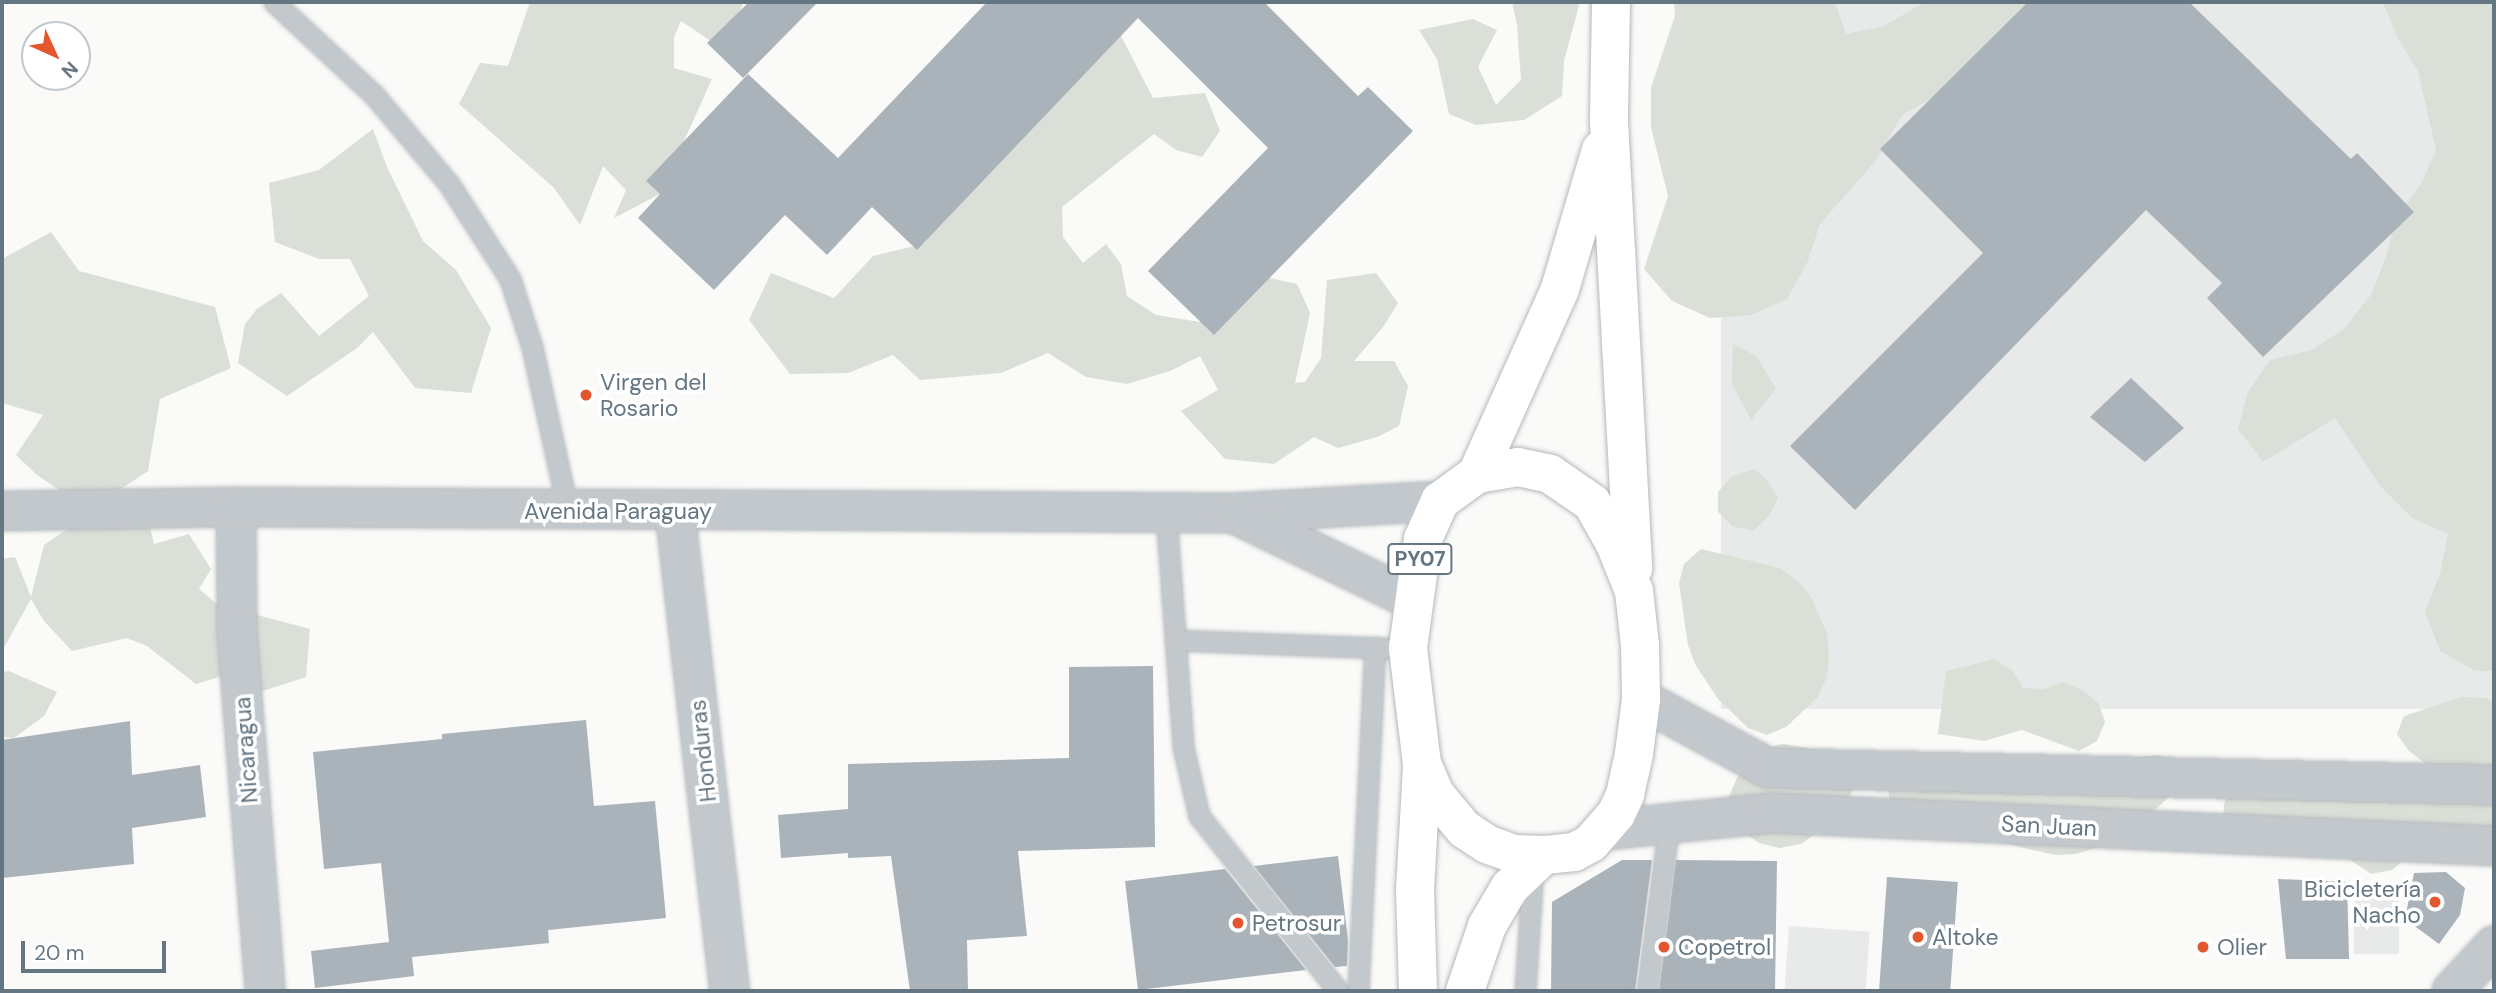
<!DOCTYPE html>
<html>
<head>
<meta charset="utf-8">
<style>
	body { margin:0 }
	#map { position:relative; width:2496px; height:993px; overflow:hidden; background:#fafaf8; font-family:"DM Sans",sans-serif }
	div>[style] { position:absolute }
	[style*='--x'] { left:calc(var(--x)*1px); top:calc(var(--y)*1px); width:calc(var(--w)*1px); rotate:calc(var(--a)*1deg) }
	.built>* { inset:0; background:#e8e9e9; transform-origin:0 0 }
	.green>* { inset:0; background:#dadfd7 }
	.building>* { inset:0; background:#aab3b9; transform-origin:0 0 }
	.roads { filter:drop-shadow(0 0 2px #b4b9bd) drop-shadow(0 0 2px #b4b9bd) }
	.service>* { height:19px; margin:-9.5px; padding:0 9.5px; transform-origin:9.5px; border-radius:9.5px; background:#c3c8cc }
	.minor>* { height:38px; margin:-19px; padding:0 19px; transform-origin:19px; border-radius:19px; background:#c3c8cc }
	.tertiary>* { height:38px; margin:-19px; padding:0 19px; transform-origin:19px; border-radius:19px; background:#c3c8cc }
	.trunk>* { height:38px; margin:-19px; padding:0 19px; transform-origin:19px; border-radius:19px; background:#fff }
	.dots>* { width:19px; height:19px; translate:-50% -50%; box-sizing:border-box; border:4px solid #fff; border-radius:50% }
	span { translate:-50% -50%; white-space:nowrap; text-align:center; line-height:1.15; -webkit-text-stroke:7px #fff; paint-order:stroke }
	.shield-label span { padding:2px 5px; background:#fff; border:2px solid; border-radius:5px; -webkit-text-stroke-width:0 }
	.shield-label { font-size:21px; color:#657683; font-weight:700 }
	.poi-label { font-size:23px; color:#657683 }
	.left { translate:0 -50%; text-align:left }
	.right { translate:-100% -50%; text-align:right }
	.street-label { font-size:23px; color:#657683 }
	.frame { position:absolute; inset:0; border:4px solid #657683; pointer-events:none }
	.north { position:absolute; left:21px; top:21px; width:70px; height:70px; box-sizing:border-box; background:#fff; border:2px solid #c1c8cd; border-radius:50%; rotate:135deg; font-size:19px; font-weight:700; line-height:28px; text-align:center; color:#657683 }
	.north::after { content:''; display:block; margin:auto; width:24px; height:32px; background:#e4572e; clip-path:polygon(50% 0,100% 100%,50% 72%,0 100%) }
	.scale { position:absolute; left:21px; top:941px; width:145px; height:32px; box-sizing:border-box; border:4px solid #657683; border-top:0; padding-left:9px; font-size:21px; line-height:24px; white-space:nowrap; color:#657683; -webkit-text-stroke:5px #fff; paint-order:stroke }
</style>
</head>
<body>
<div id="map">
	<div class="built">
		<i style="left:1721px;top:2px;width:773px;height:707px"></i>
		<i style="left:2354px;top:882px;width:45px;height:72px"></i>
		<i style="left:1789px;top:926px;width:81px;height:65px;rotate:4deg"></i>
	</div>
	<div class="green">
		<i style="clip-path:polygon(530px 2px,743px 2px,741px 9px,714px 43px,681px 21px,674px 37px,674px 68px,712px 79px,660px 194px,614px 218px,626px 190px,603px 166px,580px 225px,554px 188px,459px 104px,480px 63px,508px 66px)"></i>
		<i style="clip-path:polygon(1512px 2px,1580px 2px,1564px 61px,1562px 96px,1524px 120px,1476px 125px,1449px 114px,1437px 59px,1419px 30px,1473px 19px,1497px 30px,1478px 67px,1496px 105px,1521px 80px,1517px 25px)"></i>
		<i style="clip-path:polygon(1674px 2px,1835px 2px,1846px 34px,1884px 26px,1925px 2px,2048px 2px,2050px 31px,1902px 115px,1877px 159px,1820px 224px,1807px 263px,1787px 299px,1751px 315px,1710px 318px,1672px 301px,1644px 269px,1668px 196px,1651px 127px,1651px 88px,1675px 16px)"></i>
		<i style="clip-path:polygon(2383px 2px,2494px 2px,2494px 671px,2475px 671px,2440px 651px,2425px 611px,2440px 574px,2448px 534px,2412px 518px,2381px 487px,2335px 418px,2263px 462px,2238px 429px,2248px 392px,2270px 360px,2312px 350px,2344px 329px,2371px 295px,2386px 257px,2396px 217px,2421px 184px,2436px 150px,2418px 71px,2397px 37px)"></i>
		<i style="clip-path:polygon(1119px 32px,1153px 98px,1205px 93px,1220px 131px,1202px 157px,1176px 150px,1154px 134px,1062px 207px,1063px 237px,1083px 263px,1106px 244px,1121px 264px,1127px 296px,1156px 315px,1200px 322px,1270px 278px,1297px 284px,1310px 313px,1295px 383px,1305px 382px,1321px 358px,1327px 280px,1376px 273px,1398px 303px,1383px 327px,1354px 361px,1394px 361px,1408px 386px,1399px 426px,1377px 437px,1338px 448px,1314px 437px,1274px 464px,1225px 459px,1181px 411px,1218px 390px,1200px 356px,1170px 371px,1127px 384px,1086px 377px,1048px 353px,1001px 373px,920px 380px,893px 355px,848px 373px,790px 374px,749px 320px,771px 273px,834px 298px,873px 256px,923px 244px,951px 202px)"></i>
		<i style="clip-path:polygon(373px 129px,387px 167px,423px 241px,456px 270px,491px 328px,471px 393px,415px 388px,373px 332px,357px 348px,287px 396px,238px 363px,245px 324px,257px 309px,281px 293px,319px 336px,369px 296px,350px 259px,319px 259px,275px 242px,269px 183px,319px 170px)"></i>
		<i style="clip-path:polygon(51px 232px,79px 271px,215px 307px,231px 368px,160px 399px,148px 471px,89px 510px,37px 475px,16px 455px,43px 415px,2px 403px,2px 259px)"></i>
		<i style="clip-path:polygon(1733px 344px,1756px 356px,1776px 389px,1751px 420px,1732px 384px)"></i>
		<i style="clip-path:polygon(1755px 469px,1768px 481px,1778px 498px,1769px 516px,1753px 531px,1732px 526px,1718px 512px,1718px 492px,1731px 477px)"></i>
		<i style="clip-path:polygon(148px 519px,154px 544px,189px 534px,211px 569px,199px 589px,222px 608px,229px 596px,257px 615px,310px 629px,306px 677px,248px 696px,229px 674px,196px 684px,147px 646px,127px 638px,72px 651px,44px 621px,31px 599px,2px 651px,2px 559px,15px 557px,31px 597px,44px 545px,75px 524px)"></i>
		<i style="clip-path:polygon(1701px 549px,1780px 568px,1799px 582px,1811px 597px,1827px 634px,1829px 656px,1827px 677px,1818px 697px,1786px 727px,1767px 735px,1748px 728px,1718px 699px,1695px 664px,1688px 645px,1679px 583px,1684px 564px)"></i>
		<i style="clip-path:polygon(1994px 659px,2013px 671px,2023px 688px,2043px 689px,2064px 682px,2084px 691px,2099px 704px,2105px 722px,2097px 741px,2079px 751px,2022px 730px,1984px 741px,1938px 734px,1946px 671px)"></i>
		<i style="clip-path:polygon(9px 671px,57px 692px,44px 716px,14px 738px,2px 737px,2px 672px)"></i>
		<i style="clip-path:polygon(2461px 697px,2486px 698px,2494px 702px,2494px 764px,2491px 768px,2494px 838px,2409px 856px,2392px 870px,2371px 874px,2337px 851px,2223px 824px,2224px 804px,2233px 785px,2444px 770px,2425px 763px,2409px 751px,2397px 734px,2404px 716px)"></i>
		<i style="clip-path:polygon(1783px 744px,1826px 751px,1855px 783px,1848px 803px,1818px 832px,1801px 844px,1779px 848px,1759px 843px,1740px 830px,1728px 815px,1729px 796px,1737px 778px,1764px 749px)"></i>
		<i style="clip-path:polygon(2159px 755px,2179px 766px,2182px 786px,2150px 814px,2096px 848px,2076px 854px,2055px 855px,2011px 845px,1890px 803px,1887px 783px)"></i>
	</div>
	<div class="building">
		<i style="clip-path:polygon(749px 2px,818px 2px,743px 78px,707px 43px)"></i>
		<i style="clip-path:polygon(987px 2px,1264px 2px,1358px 96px,1368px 87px,1413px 131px,1214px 335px,1148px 271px,1268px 148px,1138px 18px,917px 250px,872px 207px,827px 255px,785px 215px,714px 290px,638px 218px,660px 194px,646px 181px,748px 74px,838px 158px)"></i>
		<i style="clip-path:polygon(2028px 2px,2189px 2px,2351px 159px,2357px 153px,2414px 212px,2263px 357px,2207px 298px,2222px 283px,2146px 210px,1855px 510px,1790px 446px,1983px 253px,1880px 149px)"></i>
		<i style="clip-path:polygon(2131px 378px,2184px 428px,2145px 462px,2090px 417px)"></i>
		<i style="clip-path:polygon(1153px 666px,1155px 847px,1018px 851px,1027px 936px,967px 940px,968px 991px,910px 991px,891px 856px,848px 858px,848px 853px,781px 858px,778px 815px,848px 809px,848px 764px,1069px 758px,1069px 667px)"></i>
		<i style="clip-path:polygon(586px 720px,594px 806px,655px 801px,666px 918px,548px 930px,549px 943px,412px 957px,414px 976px,315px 988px,311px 951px,389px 942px,381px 863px,324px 869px,313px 752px,442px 739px,442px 734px)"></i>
		<i style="clip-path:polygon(130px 721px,132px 775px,200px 765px,206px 817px,132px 828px,134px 864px,2px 878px,2px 740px)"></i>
		<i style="clip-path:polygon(1338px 856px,1348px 940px,1347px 966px,1335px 967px,1254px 866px)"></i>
		<i style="clip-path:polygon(1622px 860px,1652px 860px,1635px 991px,1551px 991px,1552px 902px)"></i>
		<i style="clip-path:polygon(1676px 860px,1777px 861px,1775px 991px,1659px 991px)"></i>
		<i style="clip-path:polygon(1225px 869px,1306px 970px,1138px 990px,1125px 881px)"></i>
		<i style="clip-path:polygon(2446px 872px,2465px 888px,2460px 915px,2439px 944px,2405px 919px,2414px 873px)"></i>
		<i style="left:1887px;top:877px;width:71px;height:114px;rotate:4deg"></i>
		<i style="clip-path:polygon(2278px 879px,2347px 882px,2349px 959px,2286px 959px)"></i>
	</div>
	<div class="roads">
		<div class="service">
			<i style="--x:274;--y:2;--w:137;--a:42.9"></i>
			<i style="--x:374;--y:95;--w:116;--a:49.9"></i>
			<i style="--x:449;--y:184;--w:113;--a:57.3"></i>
			<i style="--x:510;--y:279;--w:71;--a:72.1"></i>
			<i style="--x:532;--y:347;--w:168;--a:77.6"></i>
			<i style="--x:1166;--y:513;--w:235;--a:85.8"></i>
			<i style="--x:1183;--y:747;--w:71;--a:76.9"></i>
			<i style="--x:1199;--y:816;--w:223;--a:51.5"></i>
			<i style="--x:1175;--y:640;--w:211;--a:2.2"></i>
			<i style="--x:1358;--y:991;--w:344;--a:-87.2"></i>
			<i style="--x:1525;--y:991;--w:124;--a:-86.3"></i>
			<i style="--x:1647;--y:991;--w:169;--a:-82.5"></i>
		</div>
		<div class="minor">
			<i style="--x:236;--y:507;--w:125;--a:89.5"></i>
			<i style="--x:237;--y:632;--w:360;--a:85.5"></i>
			<i style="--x:2;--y:511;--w:234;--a:-1"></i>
			<i style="--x:236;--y:507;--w:997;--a:0.34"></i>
			<i style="--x:1233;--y:513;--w:207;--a:-3.3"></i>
			<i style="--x:675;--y:511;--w:483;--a:83.5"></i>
			<i style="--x:1235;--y:514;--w:198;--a:25.8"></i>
			<i style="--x:2452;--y:991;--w:62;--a:-47"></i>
		</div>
		<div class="tertiary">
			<i style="--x:1641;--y:699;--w:145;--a:28.5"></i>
			<i style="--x:1768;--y:768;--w:726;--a:1.34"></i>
			<i style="--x:1605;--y:830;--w:167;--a:-5.8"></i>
			<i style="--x:1771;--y:813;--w:724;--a:2.61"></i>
		</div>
		<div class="trunk">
			<i style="--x:1611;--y:2;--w:119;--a:91"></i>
			<i style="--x:1609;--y:121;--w:448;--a:86.9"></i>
			<i style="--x:1518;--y:467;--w:33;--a:12"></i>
			<i style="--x:1550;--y:474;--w:51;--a:34.6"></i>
			<i style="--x:1592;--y:503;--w:47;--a:60.7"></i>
			<i style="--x:1615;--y:544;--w:51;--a:68"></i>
			<i style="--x:1634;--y:591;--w:54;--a:83.7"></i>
			<i style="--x:1640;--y:645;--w:54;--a:88.9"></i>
			<i style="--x:1641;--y:699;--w:55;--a:97.3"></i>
			<i style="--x:1634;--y:754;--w:42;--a:102.4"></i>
			<i style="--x:1625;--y:795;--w:21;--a:115"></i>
			<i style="--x:1616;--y:814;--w:38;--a:131"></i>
			<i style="--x:1591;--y:843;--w:19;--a:152"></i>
			<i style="--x:1574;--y:852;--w:30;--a:174"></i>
			<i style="--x:1544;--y:855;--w:30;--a:-178"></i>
			<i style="--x:1514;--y:854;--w:29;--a:-160"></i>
			<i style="--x:1487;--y:844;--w:27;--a:-147"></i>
			<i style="--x:1464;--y:829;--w:45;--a:-129.6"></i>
			<i style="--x:1435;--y:794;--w:33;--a:-113"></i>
			<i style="--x:1422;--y:764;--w:117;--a:-96.9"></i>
			<i style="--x:1408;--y:648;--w:110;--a:-82.2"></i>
			<i style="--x:1423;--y:539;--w:42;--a:-65.9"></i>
			<i style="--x:1440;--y:501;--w:46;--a:-36.1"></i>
			<i style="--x:1477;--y:474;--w:42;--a:-9.7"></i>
			<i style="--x:1477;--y:474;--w:203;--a:-65.8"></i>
			<i style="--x:1560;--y:289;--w:145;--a:-73.6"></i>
			<i style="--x:1418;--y:991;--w:102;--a:-91.7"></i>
			<i style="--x:1415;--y:889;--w:123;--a:-86.7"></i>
			<i style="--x:1465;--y:991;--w:69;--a:-71.3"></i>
			<i style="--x:1487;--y:926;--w:45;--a:-59.5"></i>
			<i style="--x:1510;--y:887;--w:47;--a:-43.3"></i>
		</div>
	</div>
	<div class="dots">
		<i style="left:586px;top:395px;background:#e4572e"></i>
		<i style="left:2435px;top:902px;background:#e4572e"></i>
		<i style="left:1238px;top:923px;background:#e4572e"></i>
		<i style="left:1918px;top:937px;background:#e4572e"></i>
		<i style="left:1664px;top:947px;background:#e4572e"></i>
		<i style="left:2203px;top:947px;background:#e4572e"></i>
	</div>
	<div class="shield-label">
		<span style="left:1420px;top:559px">PY07</span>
	</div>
	<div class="poi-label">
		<span class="left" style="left:600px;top:395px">Virgen del<br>Rosario</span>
		<span class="right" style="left:2421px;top:902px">Bicicletería<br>Nacho</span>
		<span class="left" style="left:1252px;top:923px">Petrosur</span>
		<span class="left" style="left:1932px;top:937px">Altoke</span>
		<span class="left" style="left:1678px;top:947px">Copetrol</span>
		<span class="left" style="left:2217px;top:947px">Olier</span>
	</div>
	<div class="street-label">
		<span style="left:618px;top:511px">Avenida Paraguay</span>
		<span style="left:246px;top:750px;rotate:-94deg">Nicaragua</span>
		<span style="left:703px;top:751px;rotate:-96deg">Honduras</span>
		<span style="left:2049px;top:826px;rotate:3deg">San Juan</span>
	</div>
	<div class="frame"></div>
	<div class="north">N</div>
	<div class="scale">20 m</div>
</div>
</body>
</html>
